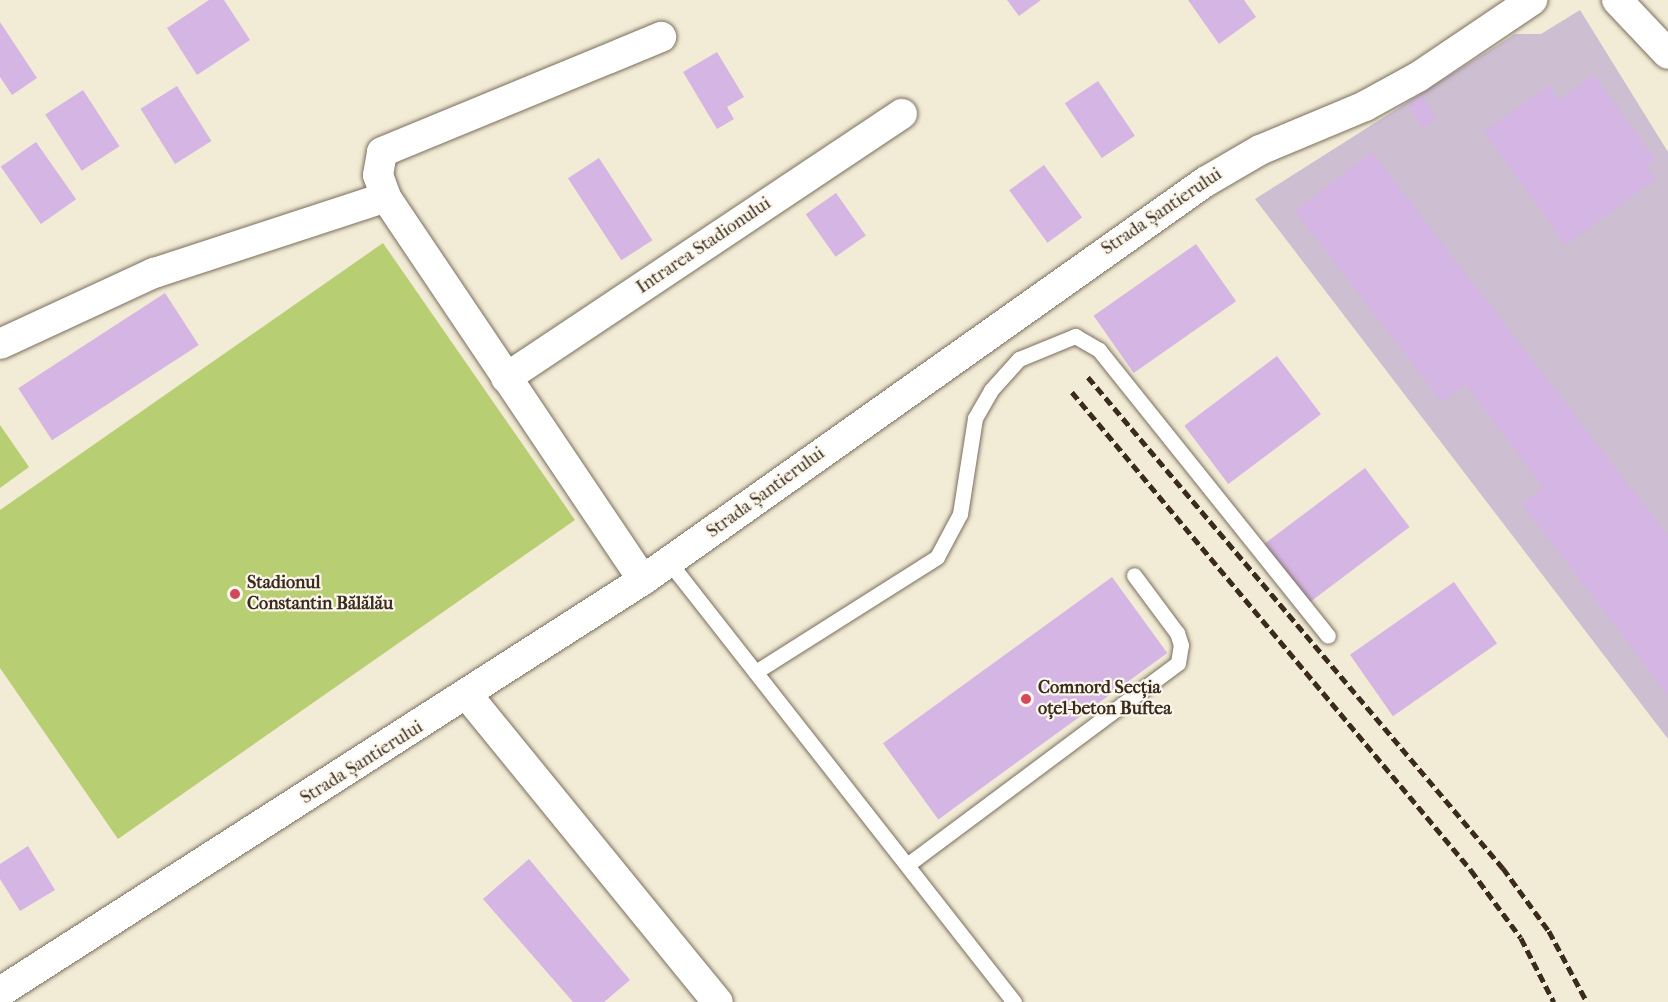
<!DOCTYPE html>
<html>
<head>
<meta charset="utf-8">
<style>
	body { margin:0 }
	#map { position:relative; width:1668px; height:1002px; overflow:hidden; background:#f2ecd6; font-family:"IM FELL French Canon",serif }
	div>[style] { position:absolute }
	[style*='--x'] { left:calc(var(--x)*1px); top:calc(var(--y)*1px); width:calc(var(--w)*1px); rotate:calc(var(--a)*1deg) }
	.industrial>* { inset:0; background:#cdbed2 }
	.green>* { inset:0; background:#b8ce73 }
	.building>* { inset:0; background:#d4b5e3; transform-origin:0 0 }
	.roads { filter:drop-shadow(0 0 2px #7b6e5e) drop-shadow(0 0 2px #7b6e5e) }
	.lane>* { height:15px; margin:-7.5px; padding:0 7.5px; transform-origin:7.5px; border-radius:7.5px; background:#fff }
	.street>* { height:30px; margin:-15px; padding:0 15px; transform-origin:15px; border-radius:15px; background:#fff }
	.rail>* { height:4.5px; margin-top:-2.25px; transform-origin:0; background:repeating-linear-gradient(90deg,#3b2a1e 0 9px,transparent 0 13.5px) }
	.dots>* { width:16px; height:16px; translate:-50% -50%; box-sizing:border-box; border:3px solid #fbf7ec; border-radius:50% }
	span { translate:-50% -50%; white-space:nowrap; text-align:center; line-height:1.15; -webkit-text-stroke:4.5px #fbf7ec; paint-order:stroke }
	.street-label { font-size:18px; color:#3b2a1e }
	.poi-label { font-size:18px; color:#3b2a1e; font-weight:700 }
	.left { translate:0 -50%; text-align:left }
</style>
</head>
<body>
<div id="map">
	<div class="industrial">
		<i style="clip-path:polygon(1580px 10px,1668px 152px,1668px 739px,1255px 199px,1515px 34px,1541px 34px)"></i>
	</div>
	<div class="green">
		<i style="clip-path:polygon(383px 243px,575px 520px,118px 839px,0 668px,0 510px)"></i>
		<i style="clip-path:polygon(0 425px,29px 467px,0 488px)"></i>
	</div>
	<div class="building">
		<i style="clip-path:polygon(209px 0,224px 0,250px 40px,197px 75px,167px 28px)"></i>
		<i style="clip-path:polygon(1007px 0,1041px 0,1019px 16px)"></i>
		<i style="clip-path:polygon(1188px 0,1244px 0,1256px 17px,1219px 44px)"></i>
		<i style="clip-path:polygon(0 22px,37px 78px,12px 95px,0 77px)"></i>
		<i style="clip-path:polygon(717px 52px,744px 97px,727px 107px,734px 119px,717px 129px,683px 72px)"></i>
		<i style="clip-path:polygon(1594px 75px,1655px 159px,1646px 166px,1656px 179px,1566px 245px,1484px 132px,1549px 85px,1559px 100px)"></i>
		<i style="left:1098px;top:81px;width:66px;height:40px;rotate:56deg"></i>
		<i style="left:177px;top:86px;width:65px;height:43px;rotate:58deg"></i>
		<i style="left:83px;top:90px;width:67px;height:45px;rotate:57deg"></i>
		<i style="left:1422px;top:96px;width:27px;height:17px;rotate:56deg"></i>
		<i style="left:36px;top:142px;width:70px;height:43px;rotate:55deg"></i>
		<i style="clip-path:polygon(1372px 152px,1668px 536px,1668px 695px,1522px 504px,1543px 487px,1465px 384px,1442px 402px,1295px 211px)"></i>
		<i style="left:599px;top:158px;width:98px;height:37px;rotate:57deg"></i>
		<i style="left:1044px;top:165px;width:65px;height:43px;rotate:54deg"></i>
		<i style="left:836px;top:193px;width:52px;height:37px;rotate:55deg"></i>
		<i style="left:1196px;top:244px;width:70px;height:125px;rotate:55deg"></i>
		<i style="left:165px;top:293px;width:62px;height:175px;rotate:57deg"></i>
		<i style="left:1277px;top:356px;width:73px;height:116px;rotate:53deg"></i>
		<i style="left:1365px;top:468px;width:74px;height:127px;rotate:53deg"></i>
		<i style="left:1112px;top:577px;width:94px;height:283px;rotate:54deg"></i>
		<i style="left:1454px;top:582px;width:75px;height:127px;rotate:55deg"></i>
		<i style="clip-path:polygon(28px 846px,55px 890px,20px 911px,0 879px,0 864px)"></i>
		<i style="clip-path:polygon(529px 859px,630px 980px,604px 1002px,573px 1002px,483px 899px)"></i>
	</div>
	<div class="roads">
		<div class="lane">
			<i style="--x:669;--y:562;--w:559;--a:51.9"></i>
			<i style="--x:757;--y:671;--w:213;--a:-32.3"></i>
			<i style="--x:937;--y:557;--w:49;--a:-61.9"></i>
			<i style="--x:960;--y:514;--w:97;--a:-81.1"></i>
			<i style="--x:975;--y:418;--w:32;--a:-60"></i>
			<i style="--x:991;--y:390;--w:42;--a:-47.9"></i>
			<i style="--x:1019;--y:359;--w:61;--a:-22.3"></i>
			<i style="--x:1075;--y:336;--w:28;--a:30"></i>
			<i style="--x:1099;--y:350;--w:366;--a:51.3"></i>
			<i style="--x:907;--y:865;--w:338;--a:-36.7"></i>
			<i style="--x:1178;--y:663;--w:18;--a:-81"></i>
			<i style="--x:1181;--y:645;--w:13;--a:-108"></i>
			<i style="--x:1177;--y:633;--w:72;--a:-126.6"></i>
		</div>
		<div class="street">
			<i style="--x:1617;--y:0;--w:74;--a:46.6"></i>
			<i style="--x:0;--y:344;--w:170;--a:-24.8"></i>
			<i style="--x:154;--y:273;--w:244;--a:-18.1"></i>
			<i style="--x:506;--y:378;--w:476;--a:-33.7"></i>
			<i style="--x:643;--y:580;--w:461;--a:-123.9"></i>
			<i style="--x:386;--y:197;--w:23;--a:-110"></i>
			<i style="--x:378;--y:175;--w:23;--a:-80"></i>
			<i style="--x:382;--y:152;--w:302;--a:-22.4"></i>
			<i style="--x:468;--y:696;--w:395;--a:50.8"></i>
			<i style="--x:0;--y:992;--w:764;--a:-32.65"></i>
			<i style="--x:643;--y:580;--w:689;--a:-35.31"></i>
			<i style="--x:1205;--y:182;--w:64;--a:-30.2"></i>
			<i style="--x:1260;--y:150;--w:114;--a:-22.7"></i>
			<i style="--x:1365;--y:106;--w:60;--a:-28.7"></i>
			<i style="--x:1418;--y:77;--w:138;--a:-34"></i>
		</div>
	</div>
	<div class="rail">
		<i style="--x:1088;--y:377;--w:643;--a:49.8"></i>
		<i style="--x:1503;--y:868;--w:78;--a:53.9"></i>
		<i style="--x:1549;--y:931;--w:81;--a:61.8"></i>
		<i style="--x:1072;--y:392;--w:623;--a:50.15"></i>
		<i style="--x:1471;--y:870;--w:84;--a:53.7"></i>
		<i style="--x:1521;--y:938;--w:72;--a:62.7"></i>
	</div>
	<div class="dots">
		<i style="left:235px;top:594px;background:#d1495b"></i>
		<i style="left:1026px;top:699px;background:#d1495b"></i>
	</div>
	<div class="street-label">
		<span style="left:1162px;top:212px;rotate:-34deg">Strada Șantierului</span>
		<span style="left:704px;top:246px;rotate:-34deg">Intrarea Stadionului</span>
		<span style="left:766px;top:493px;rotate:-36deg">Strada Șantierului</span>
		<span style="left:362px;top:763px;rotate:-32deg">Strada Șantierului</span>
	</div>
	<div class="poi-label">
		<span class="left" style="left:247px;top:594px">Stadionul<br>Constantin Bălălău</span>
		<span class="left" style="left:1038px;top:699px">Comnord Secția<br>oțel-beton Buftea</span>
	</div>
</div>
</body>
</html>
